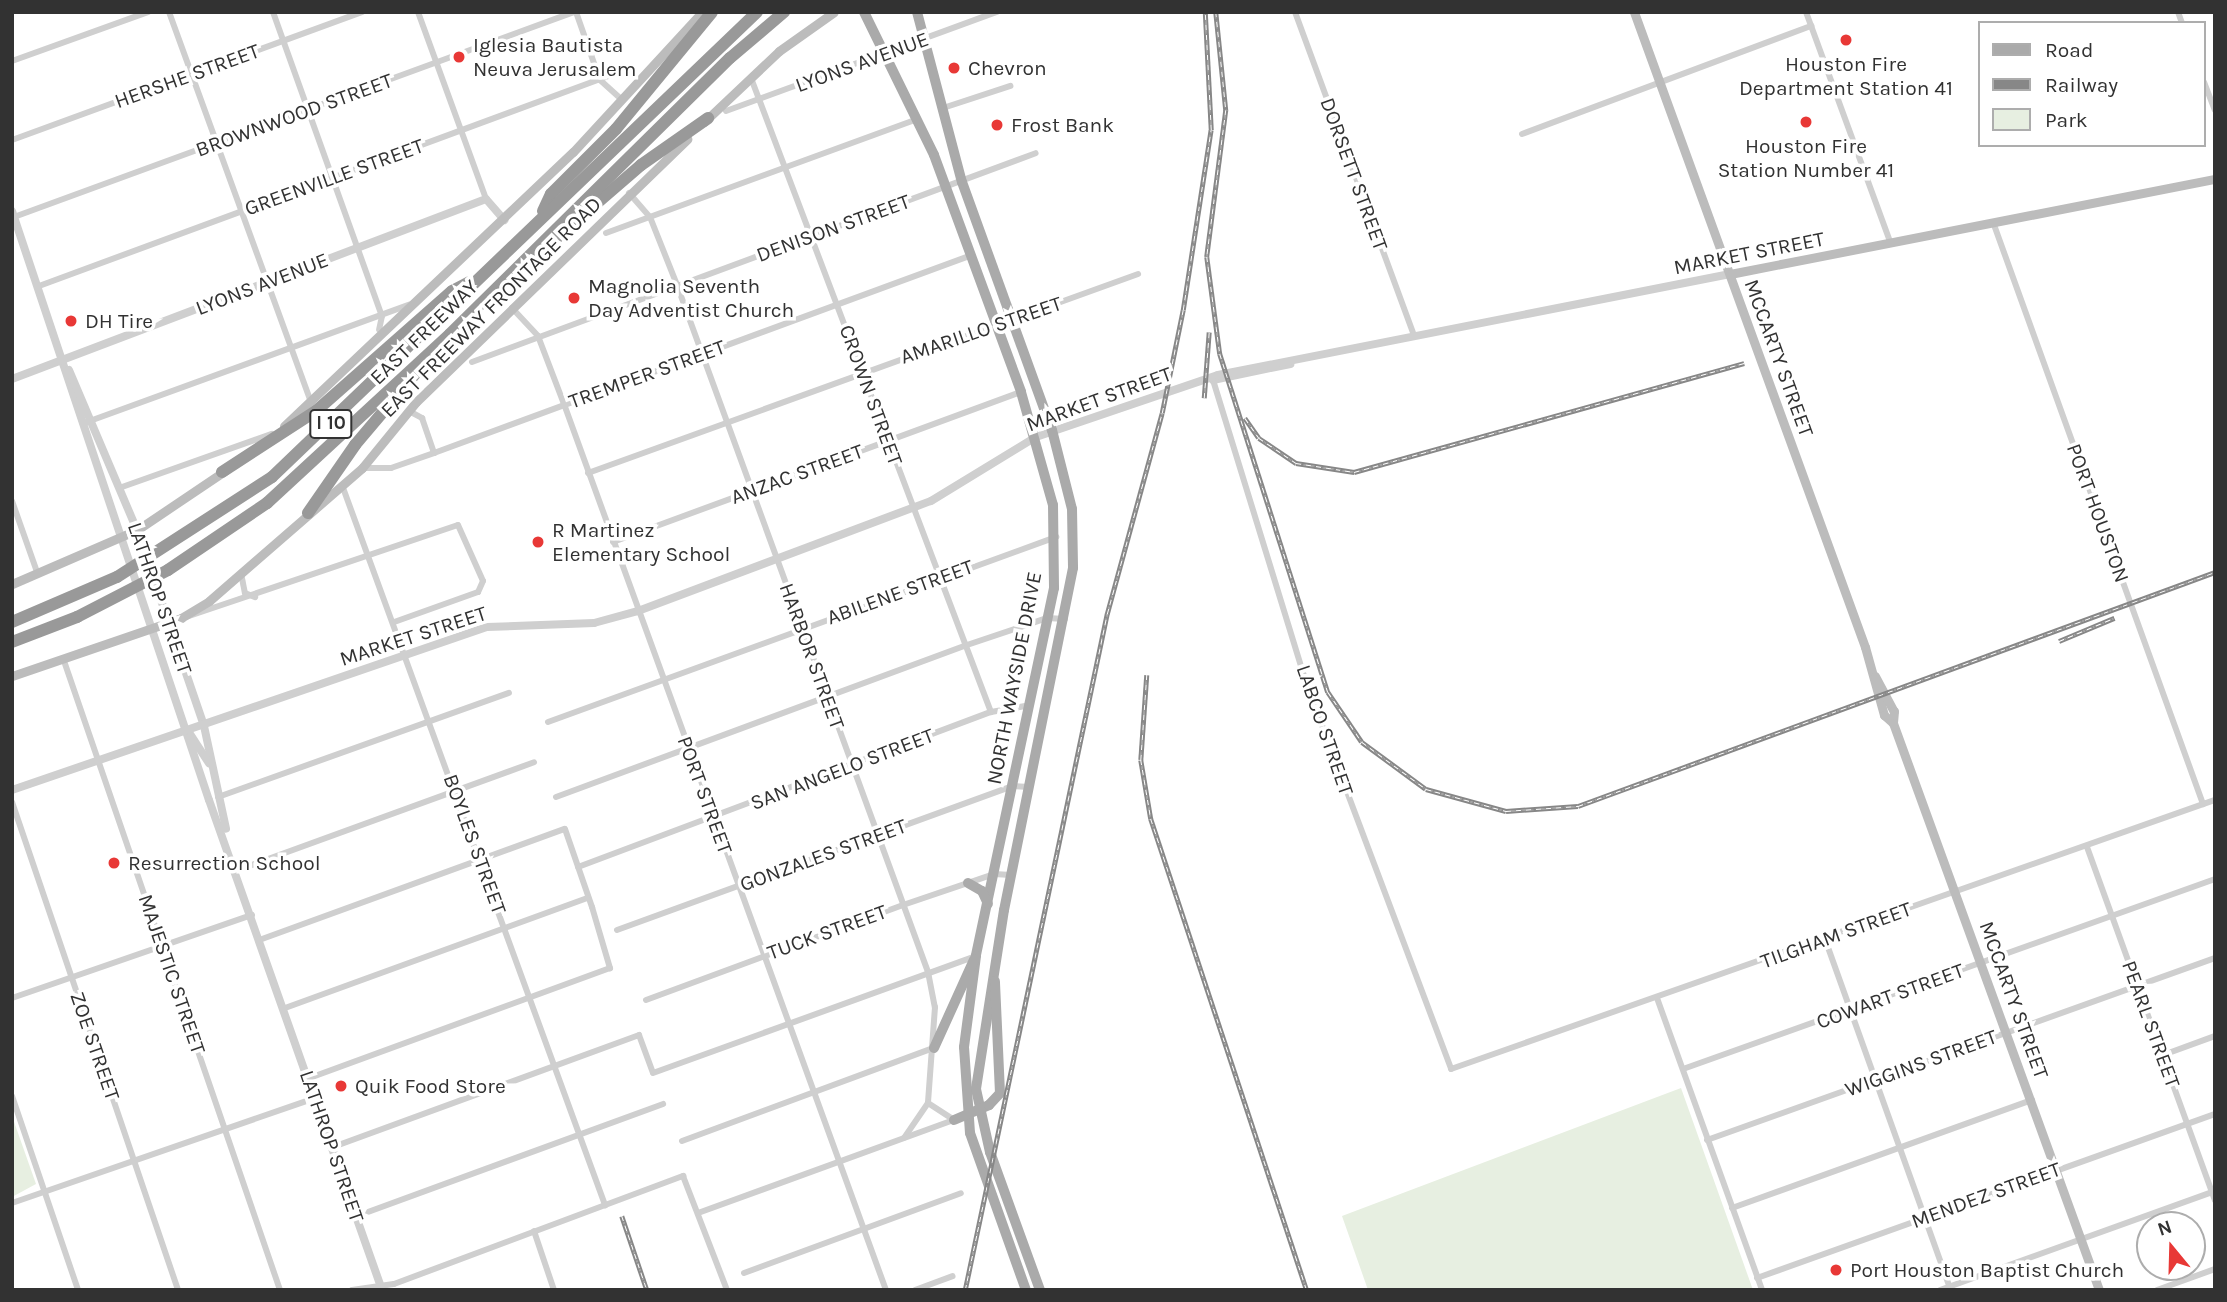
<!DOCTYPE html>
<html>
<head>
<meta charset="utf-8">
<style>
	body { margin:0 }
	#map { position:relative; width:2227px; height:1302px; overflow:hidden; background:#fff; font-family:Karla,sans-serif }
	div>[style] { position:absolute }
	[style*='--x'] { left:calc(var(--x)*1px); top:calc(var(--y)*1px); width:calc(var(--w)*1px); rotate:calc(var(--a)*1deg) }
	.green>* { inset:0; background:#e7efe1 }
	.minor>* { height:6px; margin:-3px; padding:0 3px; transform-origin:3px; border-radius:3px; background:#cfcfcf }
	.tertiary>* { height:8px; margin:-4px; padding:0 4px; transform-origin:4px; border-radius:4px; background:#cfcfcf }
	.secondary>* { height:9px; margin:-4.5px; padding:0 4.5px; transform-origin:4.5px; border-radius:4.5px; background:#bcbcbc }
	.primary>* { height:10px; margin:-5px; padding:0 5px; transform-origin:5px; border-radius:5px; background:#aaa }
	.motorway>* { height:12px; margin:-6px; padding:0 6px; transform-origin:6px; border-radius:6px; background:#999 }
	.rail>* { height:4.5px; margin-top:-2.25px; transform-origin:0; background:repeating-linear-gradient(90deg,#fff 0 5px,#878787 0 10px); box-sizing:border-box; border-block:2px solid #878787 }
	.dots>* { width:19px; height:19px; translate:-50% -50%; box-sizing:border-box; border:4px solid #fff; border-radius:50% }
	span { translate:-50% -50%; white-space:nowrap; text-align:center; line-height:1.15; -webkit-text-stroke:7px #fff; paint-order:stroke }
	.shield-label span { padding:2px 5px; background:#fff; border:2px solid; border-radius:5px; -webkit-text-stroke-width:0 }
	.shield-label { font-size:19px; color:#323232; font-weight:700 }
	.poi-label { font-size:21px; color:#323232 }
	.left { translate:0 -50%; text-align:left }
	.street-label { font-size:21px; color:#323232 }
	.frame { position:absolute; inset:0; border:14px solid #323232; pointer-events:none }
	.legend { position:absolute; left:1978px; top:21px; width:228px; height:126px; box-sizing:border-box; background:#fff; border:2px solid #adadad; margin:0; padding:9px 12px; list-style:none; font-size:21px; color:#323232 }
	.legend li { display:flex; align-items:center; gap:14px; height:35px }
	.legend b { width:35px; border:2px solid #adadad }
	.north { position:absolute; left:2136px; top:1211px; width:70px; height:70px; box-sizing:border-box; background:#fff; border:2px solid #adadad; border-radius:50%; rotate:341deg; font-size:19px; font-weight:700; line-height:28px; text-align:center; color:#323232 }
	.north::after { content:''; display:block; margin:auto; width:24px; height:32px; background:#e83836; clip-path:polygon(50% 0,100% 100%,50% 72%,0 100%) }
</style>
</head>
<body>
<div id="map">
	<div class="green">
		<i style="clip-path:polygon(1681px 1088px,1753px 1290px,1368px 1290px,1342px 1216px)"></i>
		<i style="clip-path:polygon(12px 1116px,36px 1184px,12px 1197px)"></i>
	</div>
	<div class="minor">
		<i style="--x:169;--y:12;--w:415;--a:70"></i>
		<i style="--x:273;--y:12;--w:323;--a:70.3"></i>
		<i style="--x:382;--y:316;--w:14;--a:102"></i>
		<i style="--x:418;--y:12;--w:199;--a:70"></i>
		<i style="--x:576;--y:12;--w:72;--a:70.6"></i>
		<i style="--x:600;--y:80;--w:28;--a:42"></i>
		<i style="--x:1295;--y:12;--w:345;--a:69.8"></i>
		<i style="--x:1806;--y:12;--w:245;--a:69.9"></i>
		<i style="--x:2178;--y:12;--w:12;--a:70"></i>
		<i style="--x:12;--y:61;--w:145;--a:-19.8"></i>
		<i style="--x:751;--y:78;--w:678;--a:69.27"></i>
		<i style="--x:2204;--y:82;--w:30;--a:69"></i>
		<i style="--x:943;--y:108;--w:71;--a:-18.2"></i>
		<i style="--x:726;--y:111;--w:289;--a:-20.1"></i>
		<i style="--x:1522;--y:134;--w:309;--a:-20.5"></i>
		<i style="--x:12;--y:140;--w:373;--a:-20.1"></i>
		<i style="--x:629;--y:193;--w:32;--a:49"></i>
		<i style="--x:650;--y:217;--w:73;--a:68.3"></i>
		<i style="--x:677;--y:285;--w:731;--a:69.93"></i>
		<i style="--x:928;--y:972;--w:36;--a:79"></i>
		<i style="--x:935;--y:1007;--w:96;--a:94.2"></i>
		<i style="--x:928;--y:1103;--w:42;--a:124.4"></i>
		<i style="--x:14;--y:217;--w:596;--a:-20.11"></i>
		<i style="--x:1993;--y:222;--w:619;--a:70.16"></i>
		<i style="--x:606;--y:233;--w:331;--a:-20.1"></i>
		<i style="--x:39;--y:286;--w:630;--a:-20.25"></i>
		<i style="--x:512;--y:308;--w:38;--a:47"></i>
		<i style="--x:538;--y:336;--w:73;--a:69.1"></i>
		<i style="--x:564;--y:404;--w:943;--a:70.03"></i>
		<i style="--x:472;--y:362;--w:601;--a:-20.33"></i>
		<i style="--x:1213;--y:380;--w:322;--a:72.9"></i>
		<i style="--x:1308;--y:688;--w:407;--a:69.4"></i>
		<i style="--x:1451;--y:1069;--w:810;--a:-19.4"></i>
		<i style="--x:409;--y:411;--w:15;--a:28"></i>
		<i style="--x:422;--y:418;--w:37;--a:71"></i>
		<i style="--x:87;--y:422;--w:343;--a:-20"></i>
		<i style="--x:362;--y:468;--w:29;--a:0"></i>
		<i style="--x:391;--y:468;--w:46;--a:-19.2"></i>
		<i style="--x:434;--y:453;--w:570;--a:-20.21"></i>
		<i style="--x:588;--y:473;--w:585;--a:-19.89"></i>
		<i style="--x:342;--y:485;--w:767;--a:69.93"></i>
		<i style="--x:122;--y:487;--w:159;--a:-19.5"></i>
		<i style="--x:12;--y:501;--w:78;--a:70.6"></i>
		<i style="--x:613;--y:542;--w:435;--a:-20.2"></i>
		<i style="--x:241;--y:573;--w:20;--a:79"></i>
		<i style="--x:245;--y:593;--w:11;--a:22"></i>
		<i style="--x:186;--y:617;--w:287;--a:-18.7"></i>
		<i style="--x:458;--y:525;--w:61;--a:65.9"></i>
		<i style="--x:483;--y:581;--w:12;--a:114"></i>
		<i style="--x:478;--y:592;--w:89;--a:160.3"></i>
		<i style="--x:63;--y:658;--w:668;--a:71.05"></i>
		<i style="--x:548;--y:722;--w:541;--a:-20.01"></i>
		<i style="--x:218;--y:797;--w:309;--a:-19.7"></i>
		<i style="--x:556;--y:797;--w:438;--a:-20.3"></i>
		<i style="--x:967;--y:645;--w:84;--a:-18.6"></i>
		<i style="--x:1047;--y:618;--w:18;--a:3"></i>
		<i style="--x:12;--y:802;--w:515;--a:71.21"></i>
		<i style="--x:2087;--y:847;--w:376;--a:70.1"></i>
		<i style="--x:578;--y:867;--w:441;--a:-20.6"></i>
		<i style="--x:991;--y:712;--w:39;--a:-10"></i>
		<i style="--x:238;--y:870;--w:315;--a:-20"></i>
		<i style="--x:617;--y:930;--w:420;--a:-20"></i>
		<i style="--x:1012;--y:786;--w:17;--a:3"></i>
		<i style="--x:262;--y:939;--w:322;--a:-20"></i>
		<i style="--x:565;--y:829;--w:83;--a:70.9"></i>
		<i style="--x:592;--y:907;--w:64;--a:73.6"></i>
		<i style="--x:610;--y:968;--w:320;--a:159.9"></i>
		<i style="--x:1825;--y:939;--w:373;--a:70.3"></i>
		<i style="--x:12;--y:998;--w:254;--a:-19.1"></i>
		<i style="--x:1657;--y:998;--w:310;--a:70.2"></i>
		<i style="--x:646;--y:1000;--w:274;--a:-20.3"></i>
		<i style="--x:903;--y:905;--w:96;--a:-18.8"></i>
		<i style="--x:994;--y:874;--w:17;--a:3"></i>
		<i style="--x:285;--y:1008;--w:321;--a:-20"></i>
		<i style="--x:2163;--y:1055;--w:55;--a:-20.1"></i>
		<i style="--x:1683;--y:1069;--w:565;--a:-19.65"></i>
		<i style="--x:12;--y:1096;--w:205;--a:71.2"></i>
		<i style="--x:928;--y:1103;--w:31;--a:33"></i>
		<i style="--x:1707;--y:1140;--w:540;--a:-19.71"></i>
		<i style="--x:682;--y:1141;--w:269;--a:-20.3"></i>
		<i style="--x:333;--y:1147;--w:326;--a:-20.1"></i>
		<i style="--x:639;--y:1035;--w:40;--a:69.8"></i>
		<i style="--x:653;--y:1073;--w:344;--a:-19.9"></i>
		<i style="--x:12;--y:1203;--w:322;--a:-19.1"></i>
		<i style="--x:1732;--y:1208;--w:319;--a:-19.8"></i>
		<i style="--x:698;--y:1213;--w:272;--a:-20"></i>
		<i style="--x:357;--y:1216;--w:326;--a:-20.1"></i>
		<i style="--x:534;--y:1231;--w:62;--a:71.3"></i>
		<i style="--x:744;--y:1273;--w:231;--a:-20.2"></i>
		<i style="--x:1757;--y:1278;--w:486;--a:-19.7"></i>
		<i style="--x:352;--y:1290;--w:42;--a:-8.1"></i>
		<i style="--x:394;--y:1284;--w:309;--a:-20.5"></i>
		<i style="--x:683;--y:1176;--w:122;--a:68.9"></i>
		<i style="--x:915;--y:1290;--w:40;--a:-20.2"></i>
		<i style="--x:1940;--y:1290;--w:292;--a:-19.8"></i>
		<i style="--x:2157;--y:1290;--w:62;--a:-19.9"></i>
	</div>
	<div class="tertiary">
		<i style="--x:12;--y:211;--w:621;--a:71.51"></i>
		<i style="--x:209;--y:800;--w:520;--a:70.55"></i>
		<i style="--x:69;--y:370;--w:174;--a:67"></i>
		<i style="--x:137;--y:530;--w:207;--a:71.1"></i>
		<i style="--x:204;--y:726;--w:105;--a:77.9"></i>
		<i style="--x:12;--y:379;--w:507;--a:-20.79"></i>
		<i style="--x:486;--y:199;--w:28;--a:49"></i>
		<i style="--x:1213;--y:380;--w:79;--a:-11.7"></i>
		<i style="--x:190;--y:734;--w:35;--a:57"></i>
		<i style="--x:12;--y:790;--w:502;--a:-18.94"></i>
		<i style="--x:487;--y:627;--w:107;--a:-2.1"></i>
		<i style="--x:594;--y:623;--w:46;--a:-15.3"></i>
		<i style="--x:638;--y:611;--w:313;--a:-20.6"></i>
		<i style="--x:931;--y:501;--w:123;--a:-31.4"></i>
		<i style="--x:1036;--y:437;--w:192;--a:-18.8"></i>
		<i style="--x:1218;--y:375;--w:522;--a:-11.16"></i>
	</div>
	<div class="secondary">
		<i style="--x:1634;--y:12;--w:676;--a:70.01"></i>
		<i style="--x:1865;--y:647;--w:71;--a:74.4"></i>
		<i style="--x:1884;--y:715;--w:12;--a:42"></i>
		<i style="--x:704;--y:122;--w:103;--a:-43.4"></i>
		<i style="--x:779;--y:51;--w:67;--a:-35.3"></i>
		<i style="--x:1730;--y:274;--w:494;--a:-11.1"></i>
		<i style="--x:284;--y:426;--w:398;--a:-43.5"></i>
		<i style="--x:573;--y:152;--w:190;--a:-47.3"></i>
		<i style="--x:12;--y:584;--w:136;--a:-23.4"></i>
		<i style="--x:137;--y:530;--w:107;--a:-34"></i>
		<i style="--x:12;--y:676;--w:179;--a:-18.9"></i>
		<i style="--x:181;--y:618;--w:33;--a:-31"></i>
		<i style="--x:209;--y:601;--w:203;--a:-41"></i>
		<i style="--x:362;--y:468;--w:85;--a:-50.7"></i>
		<i style="--x:416;--y:402;--w:378;--a:-44.1"></i>
		<i style="--x:1875;--y:676;--w:40;--a:62"></i>
		<i style="--x:1894;--y:711;--w:12;--a:95"></i>
		<i style="--x:1893;--y:723;--w:603;--a:70.03"></i>
	</div>
	<div class="primary">
		<i style="--x:864;--y:12;--w:159;--a:63.9"></i>
		<i style="--x:934;--y:155;--w:252;--a:69.8"></i>
		<i style="--x:1021;--y:392;--w:117;--a:74.2"></i>
		<i style="--x:1053;--y:505;--w:83;--a:89.3"></i>
		<i style="--x:1054;--y:588;--w:376;--a:102"></i>
		<i style="--x:976;--y:956;--w:92;--a:97.5"></i>
		<i style="--x:964;--y:1047;--w:86;--a:86"></i>
		<i style="--x:970;--y:1133;--w:167;--a:70.4"></i>
		<i style="--x:917;--y:12;--w:176;--a:75.2"></i>
		<i style="--x:962;--y:182;--w:264;--a:70.1"></i>
		<i style="--x:1052;--y:430;--w:81;--a:75.8"></i>
		<i style="--x:1072;--y:509;--w:59;--a:89"></i>
		<i style="--x:1073;--y:568;--w:349;--a:101.4"></i>
		<i style="--x:1004;--y:910;--w:181;--a:98.9"></i>
		<i style="--x:976;--y:1089;--w:65;--a:77.5"></i>
		<i style="--x:990;--y:1152;--w:147;--a:70.1"></i>
		<i style="--x:968;--y:883;--w:16;--a:30"></i>
		<i style="--x:982;--y:891;--w:14;--a:65"></i>
		<i style="--x:934;--y:1048;--w:97;--a:-65.6"></i>
		<i style="--x:954;--y:1120;--w:38;--a:-23"></i>
		<i style="--x:989;--y:1105;--w:16;--a:-47"></i>
		<i style="--x:1000;--y:1093;--w:112;--a:-92.6"></i>
	</div>
	<div class="motorway">
		<i style="--x:543;--y:211;--w:19;--a:-65"></i>
		<i style="--x:551;--y:194;--w:92;--a:-45"></i>
		<i style="--x:616;--y:129;--w:151;--a:-50.6"></i>
		<i style="--x:531;--y:260;--w:145;--a:-40.8"></i>
		<i style="--x:641;--y:165;--w:82;--a:-35"></i>
		<i style="--x:222;--y:472;--w:112;--a:-33"></i>
		<i style="--x:316;--y:411;--w:181;--a:-41.4"></i>
		<i style="--x:452;--y:291;--w:20;--a:-27"></i>
		<i style="--x:308;--y:513;--w:83;--a:-55.3"></i>
		<i style="--x:355;--y:445;--w:102;--a:-49.8"></i>
		<i style="--x:12;--y:622;--w:114;--a:-23.2"></i>
		<i style="--x:117;--y:577;--w:184;--a:-32.8"></i>
		<i style="--x:272;--y:477;--w:672;--a:-43.79"></i>
		<i style="--x:12;--y:642;--w:70;--a:-21"></i>
		<i style="--x:77;--y:617;--w:102;--a:-27.3"></i>
		<i style="--x:168;--y:570;--w:120;--a:-34.1"></i>
		<i style="--x:267;--y:503;--w:249;--a:-42.7"></i>
		<i style="--x:450;--y:334;--w:393;--a:-44.6"></i>
		<i style="--x:730;--y:58;--w:71;--a:-40.4"></i>
	</div>
	<div class="rail">
		<i style="--x:1216;--y:12;--w:99;--a:84.2"></i>
		<i style="--x:1226;--y:110;--w:148;--a:97.4"></i>
		<i style="--x:1207;--y:257;--w:98;--a:82.4"></i>
		<i style="--x:1220;--y:354;--w:355;--a:72.3"></i>
		<i style="--x:1328;--y:692;--w:60;--a:55.8"></i>
		<i style="--x:1362;--y:742;--w:79;--a:36.3"></i>
		<i style="--x:1426;--y:789;--w:83;--a:15.4"></i>
		<i style="--x:1506;--y:811;--w:72;--a:-4"></i>
		<i style="--x:1578;--y:806;--w:679;--a:-20.17"></i>
		<i style="--x:1204;--y:398;--w:66;--a:-85.7"></i>
		<i style="--x:1245;--y:418;--w:24;--a:55"></i>
		<i style="--x:1259;--y:438;--w:45;--a:34"></i>
		<i style="--x:1296;--y:463;--w:59;--a:8.8"></i>
		<i style="--x:1354;--y:472;--w:405;--a:-15.6"></i>
		<i style="--x:2059;--y:641;--w:60;--a:-22.7"></i>
		<i style="--x:1147;--y:675;--w:85;--a:94"></i>
		<i style="--x:1141;--y:760;--w:60;--a:80.4"></i>
		<i style="--x:1151;--y:819;--w:496;--a:71.7"></i>
		<i style="--x:622;--y:1216;--w:78;--a:71.3"></i>
		<i style="--x:965;--y:1290;--w:691;--a:-78.14"></i>
		<i style="--x:1107;--y:614;--w:208;--a:-74.7"></i>
		<i style="--x:1162;--y:413;--w:105;--a:-78.5"></i>
		<i style="--x:1183;--y:310;--w:182;--a:-81.2"></i>
		<i style="--x:1211;--y:130;--w:118;--a:-92.9"></i>
	</div>
	<div class="dots">
		<i style="left:1846px;top:40px;background:#e83836"></i>
		<i style="left:459px;top:57px;background:#e83836"></i>
		<i style="left:954px;top:68px;background:#e83836"></i>
		<i style="left:1806px;top:122px;background:#e83836"></i>
		<i style="left:997px;top:125px;background:#e83836"></i>
		<i style="left:574px;top:298px;background:#e83836"></i>
		<i style="left:71px;top:321px;background:#e83836"></i>
		<i style="left:538px;top:542px;background:#e83836"></i>
		<i style="left:114px;top:863px;background:#e83836"></i>
		<i style="left:341px;top:1086px;background:#e83836"></i>
		<i style="left:1836px;top:1270px;background:#e83836"></i>
	</div>
	<div class="shield-label">
		<span style="left:331px;top:424px">I 10</span>
	</div>
	<div class="poi-label">
		<span class="left" style="left:473px;top:57px">Iglesia Bautista<br>Neuva Jerusalem</span>
		<span style="left:1846px;top:76px">Houston Fire<br>Department Station 41</span>
		<span class="left" style="left:968px;top:68px">Chevron</span>
		<span class="left" style="left:1011px;top:125px">Frost Bank</span>
		<span style="left:1806px;top:158px">Houston Fire<br>Station Number 41</span>
		<span class="left" style="left:588px;top:298px">Magnolia Seventh<br>Day Adventist Church</span>
		<span class="left" style="left:85px;top:321px">DH Tire</span>
		<span class="left" style="left:552px;top:542px">R Martinez<br>Elementary School</span>
		<span class="left" style="left:128px;top:863px">Resurrection School</span>
		<span class="left" style="left:355px;top:1086px">Quik Food Store</span>
		<span class="left" style="left:1850px;top:1270px">Port Houston Baptist Church</span>
	</div>
	<div class="street-label">
		<span style="left:862px;top:62px;rotate:-20deg">LYONS AVENUE</span>
		<span style="left:187px;top:76px;rotate:-20deg">HERSHE STREET</span>
		<span style="left:294px;top:115px;rotate:-20deg">BROWNWOOD STREET</span>
		<span style="left:1354px;top:174px;rotate:70deg">DORSETT STREET</span>
		<span style="left:334px;top:177px;rotate:-20deg">GREENVILLE STREET</span>
		<span style="left:833px;top:228px;rotate:-20deg">DENISON STREET</span>
		<span style="left:1749px;top:253px;rotate:-11deg">MARKET STREET</span>
		<span style="left:262px;top:284px;rotate:-21deg">LYONS AVENUE</span>
		<span style="left:491px;top:307px;rotate:-45deg">EAST FREEWAY FRONTAGE ROAD</span>
		<span style="left:981px;top:330px;rotate:-19deg">AMARILLO STREET</span>
		<span style="left:424px;top:332px;rotate:-44deg">EAST FREEWAY</span>
		<span style="left:1779px;top:358px;rotate:70deg">MCCARTY STREET</span>
		<span style="left:647px;top:374px;rotate:-20deg">TREMPER STREET</span>
		<span style="left:871px;top:395px;rotate:70deg">CROWN STREET</span>
		<span style="left:1099px;top:399px;rotate:-20deg">MARKET STREET</span>
		<span style="left:797px;top:474px;rotate:-20deg">ANZAC STREET</span>
		<span style="left:2098px;top:513px;rotate:70deg">PORT HOUSTON</span>
		<span style="left:900px;top:592px;rotate:-20deg">ABILENE STREET</span>
		<span style="left:160px;top:598px;rotate:71deg">LATHROP STREET</span>
		<span style="left:413px;top:636px;rotate:-18deg">MARKET STREET</span>
		<span style="left:812px;top:656px;rotate:70deg">HARBOR STREET</span>
		<span style="left:1014px;top:678px;rotate:-79deg">NORTH WAYSIDE DRIVE</span>
		<span style="left:1325px;top:730px;rotate:71deg">LABCO STREET</span>
		<span style="left:842px;top:769px;rotate:-21deg">SAN ANGELO STREET</span>
		<span style="left:705px;top:795px;rotate:70deg">PORT STREET</span>
		<span style="left:475px;top:844px;rotate:70deg">BOYLES STREET</span>
		<span style="left:823px;top:855px;rotate:-20deg">GONZALES STREET</span>
		<span style="left:827px;top:932px;rotate:-20deg">TUCK STREET</span>
		<span style="left:1836px;top:935px;rotate:-20deg">TILGHAM STREET</span>
		<span style="left:172px;top:974px;rotate:71deg">MAJESTIC STREET</span>
		<span style="left:1890px;top:996px;rotate:-20deg">COWART STREET</span>
		<span style="left:2014px;top:1000px;rotate:70deg">MCCARTY STREET</span>
		<span style="left:2151px;top:1024px;rotate:70deg">PEARL STREET</span>
		<span style="left:95px;top:1046px;rotate:71deg">ZOE STREET</span>
		<span style="left:1921px;top:1063px;rotate:-20deg">WIGGINS STREET</span>
		<span style="left:332px;top:1146px;rotate:71deg">LATHROP STREET</span>
		<span style="left:1986px;top:1195px;rotate:-20deg">MENDEZ STREET</span>
	</div>
	<div class="frame"></div>
	<ul class="legend">
	<li><b style="height:9px;background:#aaa"></b>Road</li>
	<li><b style="height:9px;background:#878787"></b>Railway</li>
	<li><b style="height:19px;background:#e7efe1"></b>Park</li>
	</ul>
	<div class="north">N</div>
</div>
</body>
</html>
